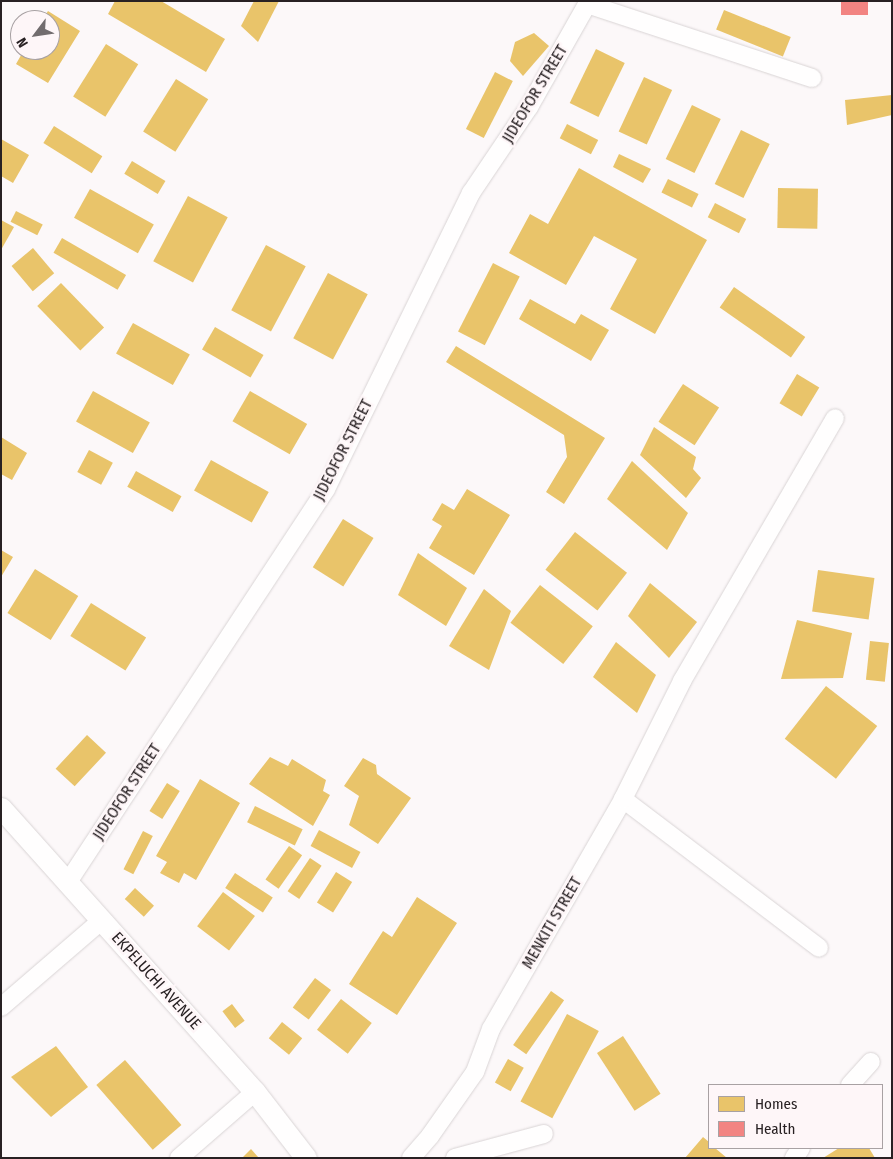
<!DOCTYPE html>
<html>
<head>
<meta charset="utf-8">
<style>
	body { margin:0 }
	#map { position:relative; width:893px; height:1159px; overflow:hidden; background:#fcf8f9; font-family:"Fira Sans Condensed",sans-serif }
	div>[style] { position:absolute }
	[style*='--x'] { left:calc(var(--x)*1px); top:calc(var(--y)*1px); width:calc(var(--w)*1px); rotate:calc(var(--a)*1deg) }
	.homes>* { inset:0; background:#e9c46a; transform-origin:0 0 }
	.health>* { inset:0; background:#f28482; transform-origin:0 0 }
	.roads { filter:drop-shadow(0 0 1px #d9d4d5) drop-shadow(0 0 1px #d9d4d5) }
	.minor>* { height:18px; margin:-9px; padding:0 9px; transform-origin:9px; border-radius:9px; background:#fffefe }
	.tertiary>* { height:21px; margin:-10.5px; padding:0 10.5px; transform-origin:10.5px; border-radius:10.5px; background:#fffefe }
	span { translate:-50% -50%; white-space:nowrap; text-align:center; line-height:1.15; -webkit-text-stroke:5px #fef6f8; paint-order:stroke }
	.street-label { font-size:16px; color:#282123 }
	.frame { position:absolute; inset:0; border:2px solid #282123; pointer-events:none }
	.legend { position:absolute; left:708px; top:1084px; width:175px; height:65px; box-sizing:border-box; background:#fef6f8; border:1px solid #a8a1a3; margin:0; padding:6px 9px; list-style:none; font-size:15px; color:#282123 }
	.legend li { display:flex; align-items:center; gap:10px; height:25px }
	.legend b { width:25px; border:1px solid #a8a1a3 }
	.north { position:absolute; left:10px; top:10px; width:50px; height:50px; box-sizing:border-box; background:#fef6f8; border:1px solid #a8a1a3; border-radius:50%; rotate:239deg; font-size:14px; font-weight:700; line-height:20px; text-align:center; color:#282123 }
	.north::after { content:''; display:block; margin:auto; width:18px; height:22px; background:#726c6e; clip-path:polygon(50% 0,100% 100%,50% 72%,0 100%) }
</style>
</head>
<body>
<div id="map">
	<div class="homes">
		<i style="clip-path:polygon(115px 1px,161px 1px,225px 39px,206px 72px,108px 14px)"></i>
		<i style="clip-path:polygon(254px 1px,279px 1px,258px 42px,241px 26px)"></i>
		<i style="left:724px;top:10px;width:72px;height:21px;rotate:22deg"></i>
		<i style="clip-path:polygon(48px 11px,80px 31px,48px 83px,16px 64px,24px 50px,50px 50px,50px 20px,42px 20px)"></i>
		<i style="clip-path:polygon(534px 33px,549px 46px,523px 76px,510px 61px,515px 42px)"></i>
		<i style="left:106px;top:44px;width:38px;height:62px;rotate:32deg"></i>
		<i style="left:596px;top:49px;width:32px;height:60px;rotate:26deg"></i>
		<i style="left:495px;top:72px;width:20px;height:64px;rotate:27deg"></i>
		<i style="left:644px;top:77px;width:31px;height:60px;rotate:25deg"></i>
		<i style="left:176px;top:79px;width:38px;height:62px;rotate:32deg"></i>
		<i style="clip-path:polygon(892px 95px,892px 115px,847px 125px,845px 100px)"></i>
		<i style="left:692px;top:105px;width:32px;height:60px;rotate:26deg"></i>
		<i style="left:567px;top:124px;width:35px;height:16px;rotate:27deg"></i>
		<i style="left:54px;top:126px;width:57px;height:20px;rotate:32deg"></i>
		<i style="left:741px;top:130px;width:32px;height:60px;rotate:26deg"></i>
		<i style="clip-path:polygon(1px 139px,29px 155px,13px 183px,1px 176px)"></i>
		<i style="clip-path:polygon(619px 154px,651px 169px,643px 183px,613px 167px)"></i>
		<i style="left:132px;top:161px;width:39px;height:15px;rotate:31deg"></i>
		<i style="clip-path:polygon(579px 168px,707px 240px,655px 334px,610px 309px,637px 259px,594px 236px,566px 285px,509px 253px,530px 214px,548px 224px)"></i>
		<i style="left:668px;top:179px;width:34px;height:15px;rotate:26deg"></i>
		<i style="left:778px;top:188px;width:40px;height:40px;rotate:1deg"></i>
		<i style="left:90px;top:189px;width:73px;height:33px;rotate:29deg"></i>
		<i style="left:188px;top:196px;width:45px;height:74px;rotate:28deg"></i>
		<i style="left:715px;top:203px;width:35px;height:16px;rotate:27deg"></i>
		<i style="left:16px;top:211px;width:30px;height:12px;rotate:27deg"></i>
		<i style="clip-path:polygon(1px 220px,14px 227px,1px 250px)"></i>
		<i style="left:62px;top:238px;width:74px;height:17px;rotate:30deg"></i>
		<i style="left:266px;top:245px;width:45px;height:74px;rotate:28deg"></i>
		<i style="left:33px;top:248px;width:33px;height:28px;rotate:50deg"></i>
		<i style="left:493px;top:263px;width:30px;height:77px;rotate:27deg"></i>
		<i style="left:328px;top:273px;width:45px;height:74px;rotate:28deg"></i>
		<i style="left:61px;top:283px;width:62px;height:33px;rotate:46deg"></i>
		<i style="left:734px;top:287px;width:87px;height:25px;rotate:35deg"></i>
		<i style="clip-path:polygon(530px 299px,575px 324px,581px 314px,609px 330px,591px 361px,519px 319px)"></i>
		<i style="left:133px;top:323px;width:65px;height:35px;rotate:29deg"></i>
		<i style="left:215px;top:327px;width:56px;height:26px;rotate:30deg"></i>
		<i style="clip-path:polygon(456px 346px,605px 438px,564px 504px,546px 492px,567px 457px,564px 435px,446px 362px)"></i>
		<i style="left:797px;top:374px;width:26px;height:34px;rotate:31deg"></i>
		<i style="left:683px;top:384px;width:43px;height:45px;rotate:33deg"></i>
		<i style="left:93px;top:391px;width:65px;height:35px;rotate:29deg"></i>
		<i style="left:250px;top:391px;width:66px;height:35px;rotate:30deg"></i>
		<i style="clip-path:polygon(654px 427px,696px 457px,693px 469px,701px 478px,686px 498px,640px 455px)"></i>
		<i style="clip-path:polygon(1px 437px,27px 453px,12px 480px,1px 474px)"></i>
		<i style="left:89px;top:450px;width:27px;height:25px;rotate:28deg"></i>
		<i style="left:211px;top:460px;width:66px;height:35px;rotate:29deg"></i>
		<i style="clip-path:polygon(632px 461px,688px 513px,667px 550px,607px 499px)"></i>
		<i style="left:136px;top:471px;width:52px;height:18px;rotate:29deg"></i>
		<i style="clip-path:polygon(467px 489px,510px 515px,474px 575px,429px 548px,442px 526px,432px 520px,442px 503px,454px 510px)"></i>
		<i style="left:343px;top:519px;width:36px;height:57px;rotate:32deg"></i>
		<i style="left:575px;top:532px;width:66px;height:48px;rotate:38deg"></i>
		<i style="clip-path:polygon(1px 550px,13px 557px,1px 577px)"></i>
		<i style="clip-path:polygon(418px 553px,467px 588px,446px 626px,398px 595px)"></i>
		<i style="left:35px;top:569px;width:51px;height:52px;rotate:32deg"></i>
		<i style="left:818px;top:570px;width:57px;height:42px;rotate:8deg"></i>
		<i style="clip-path:polygon(650px 583px,697px 622px,669px 658px,628px 616px)"></i>
		<i style="left:540px;top:585px;width:67px;height:48px;rotate:38deg"></i>
		<i style="clip-path:polygon(484px 589px,511px 611px,489px 670px,449px 646px)"></i>
		<i style="left:91px;top:603px;width:65px;height:39px;rotate:32deg"></i>
		<i style="clip-path:polygon(797px 620px,852px 633px,843px 678px,781px 679px)"></i>
		<i style="left:870px;top:641px;width:19px;height:39px;rotate:6deg"></i>
		<i style="clip-path:polygon(616px 642px,656px 675px,637px 713px,593px 677px)"></i>
		<i style="left:826px;top:686px;width:65px;height:67px;rotate:38deg"></i>
		<i style="left:87px;top:735px;width:26px;height:46px;rotate:43deg"></i>
		<i style="clip-path:polygon(270px 757px,288px 766px,292px 759px,326px 780px,323px 791px,330px 795px,313px 826px,249px 784px)"></i>
		<i style="clip-path:polygon(363px 758px,376px 765px,377px 774px,411px 798px,378px 844px,349px 825px,359px 796px,344px 786px)"></i>
		<i style="clip-path:polygon(200px 779px,240px 803px,196px 880px,184px 873px,179px 883px,160px 873px,167px 862px,156px 856px)"></i>
		<i style="left:167px;top:783px;width:15px;height:33px;rotate:32deg"></i>
		<i style="left:255px;top:806px;width:53px;height:18px;rotate:26deg"></i>
		<i style="left:319px;top:830px;width:47px;height:18px;rotate:28deg"></i>
		<i style="left:143px;top:831px;width:11px;height:43px;rotate:27deg"></i>
		<i style="left:289px;top:846px;width:16px;height:41px;rotate:35deg"></i>
		<i style="left:310px;top:858px;width:14px;height:40px;rotate:34deg"></i>
		<i style="left:336px;top:872px;width:19px;height:36px;rotate:32deg"></i>
		<i style="left:235px;top:873px;width:45px;height:18px;rotate:33deg"></i>
		<i style="left:135px;top:888px;width:26px;height:15px;rotate:43deg"></i>
		<i style="left:223px;top:892px;width:40px;height:43px;rotate:37deg"></i>
		<i style="clip-path:polygon(417px 897px,457px 923px,397px 1015px,349px 984px,383px 931px,392px 937px)"></i>
		<i style="left:315px;top:978px;width:20px;height:37px;rotate:37deg"></i>
		<i style="left:551px;top:991px;width:16px;height:66px;rotate:35deg"></i>
		<i style="left:341px;top:999px;width:39px;height:39px;rotate:38deg"></i>
		<i style="left:232px;top:1004px;width:21px;height:12px;rotate:53deg"></i>
		<i style="left:567px;top:1014px;width:36px;height:99px;rotate:28deg"></i>
		<i style="left:282px;top:1022px;width:26px;height:21px;rotate:39deg"></i>
		<i style="left:623px;top:1036px;width:69px;height:31px;rotate:57deg"></i>
		<i style="clip-path:polygon(56px 1046px,88px 1087px,51px 1117px,11px 1077px)"></i>
		<i style="left:508px;top:1059px;width:18px;height:27px;rotate:29deg"></i>
		<i style="left:125px;top:1060px;width:86px;height:38px;rotate:49deg"></i>
		<i style="clip-path:polygon(703px 1137px,709px 1142px,709px 1148px,715px 1148px,727px 1158px,685px 1158px)"></i>
		<i style="clip-path:polygon(839px 1148px,869px 1148px,875px 1158px,823px 1158px)"></i>
		<i style="clip-path:polygon(251px 1149px,259px 1158px,242px 1158px)"></i>
	</div>
	<div class="health">
		<i style="left:841px;top:1px;width:27px;height:14px"></i>
	</div>
	<div class="roads">
		<div class="minor">
			<i style="--x:587;--y:4;--w:237;--a:18.2"></i>
			<i style="--x:623;--y:799;--w:246;--a:37.2"></i>
			<i style="--x:68;--y:882;--w:470;--a:-56.7"></i>
			<i style="--x:326;--y:489;--w:330;--a:-63.9"></i>
			<i style="--x:471;--y:193;--w:104;--a:-56"></i>
			<i style="--x:529;--y:107;--w:122;--a:-60.5"></i>
			<i style="--x:1;--y:1007;--w:133;--a:-40.7"></i>
			<i style="--x:850;--y:1085;--w:31;--a:-48"></i>
			<i style="--x:179;--y:1158;--w:101;--a:-41"></i>
			<i style="--x:411;--y:1158;--w:29;--a:-49"></i>
			<i style="--x:430;--y:1136;--w:78;--a:-54.9"></i>
			<i style="--x:475;--y:1072;--w:46;--a:-69.6"></i>
			<i style="--x:491;--y:1029;--w:265;--a:-60.1"></i>
			<i style="--x:623;--y:799;--w:132;--a:-63.4"></i>
			<i style="--x:682;--y:681;--w:304;--a:-59.8"></i>
			<i style="--x:455;--y:1158;--w:92;--a:-15.1"></i>
			<i style="--x:794;--y:1158;--w:12;--a:-55"></i>
		</div>
		<div class="tertiary">
			<i style="--x:1;--y:808;--w:381;--a:48.2"></i>
			<i style="--x:255;--y:1092;--w:83;--a:52.3"></i>
		</div>
	</div>
	<div class="street-label">
		<span style="left:535px;top:94px;rotate:-59deg">JIDEOFOR STREET</span>
		<span style="left:343px;top:450px;rotate:-63deg">JIDEOFOR STREET</span>
		<span style="left:127px;top:792px;rotate:-57deg">JIDEOFOR STREET</span>
		<span style="left:552px;top:923px;rotate:-60deg">MENKITI STREET</span>
		<span style="left:156px;top:981px;rotate:48deg">EKPELUCHI AVENUE</span>
	</div>
	<div class="frame"></div>
	<ul class="legend">
	<li><b style="height:14px;background:#e9c46a"></b>Homes</li>
	<li><b style="height:14px;background:#f28482"></b>Health</li>
	</ul>
	<div class="north">N</div>
</div>
</body>
</html>
